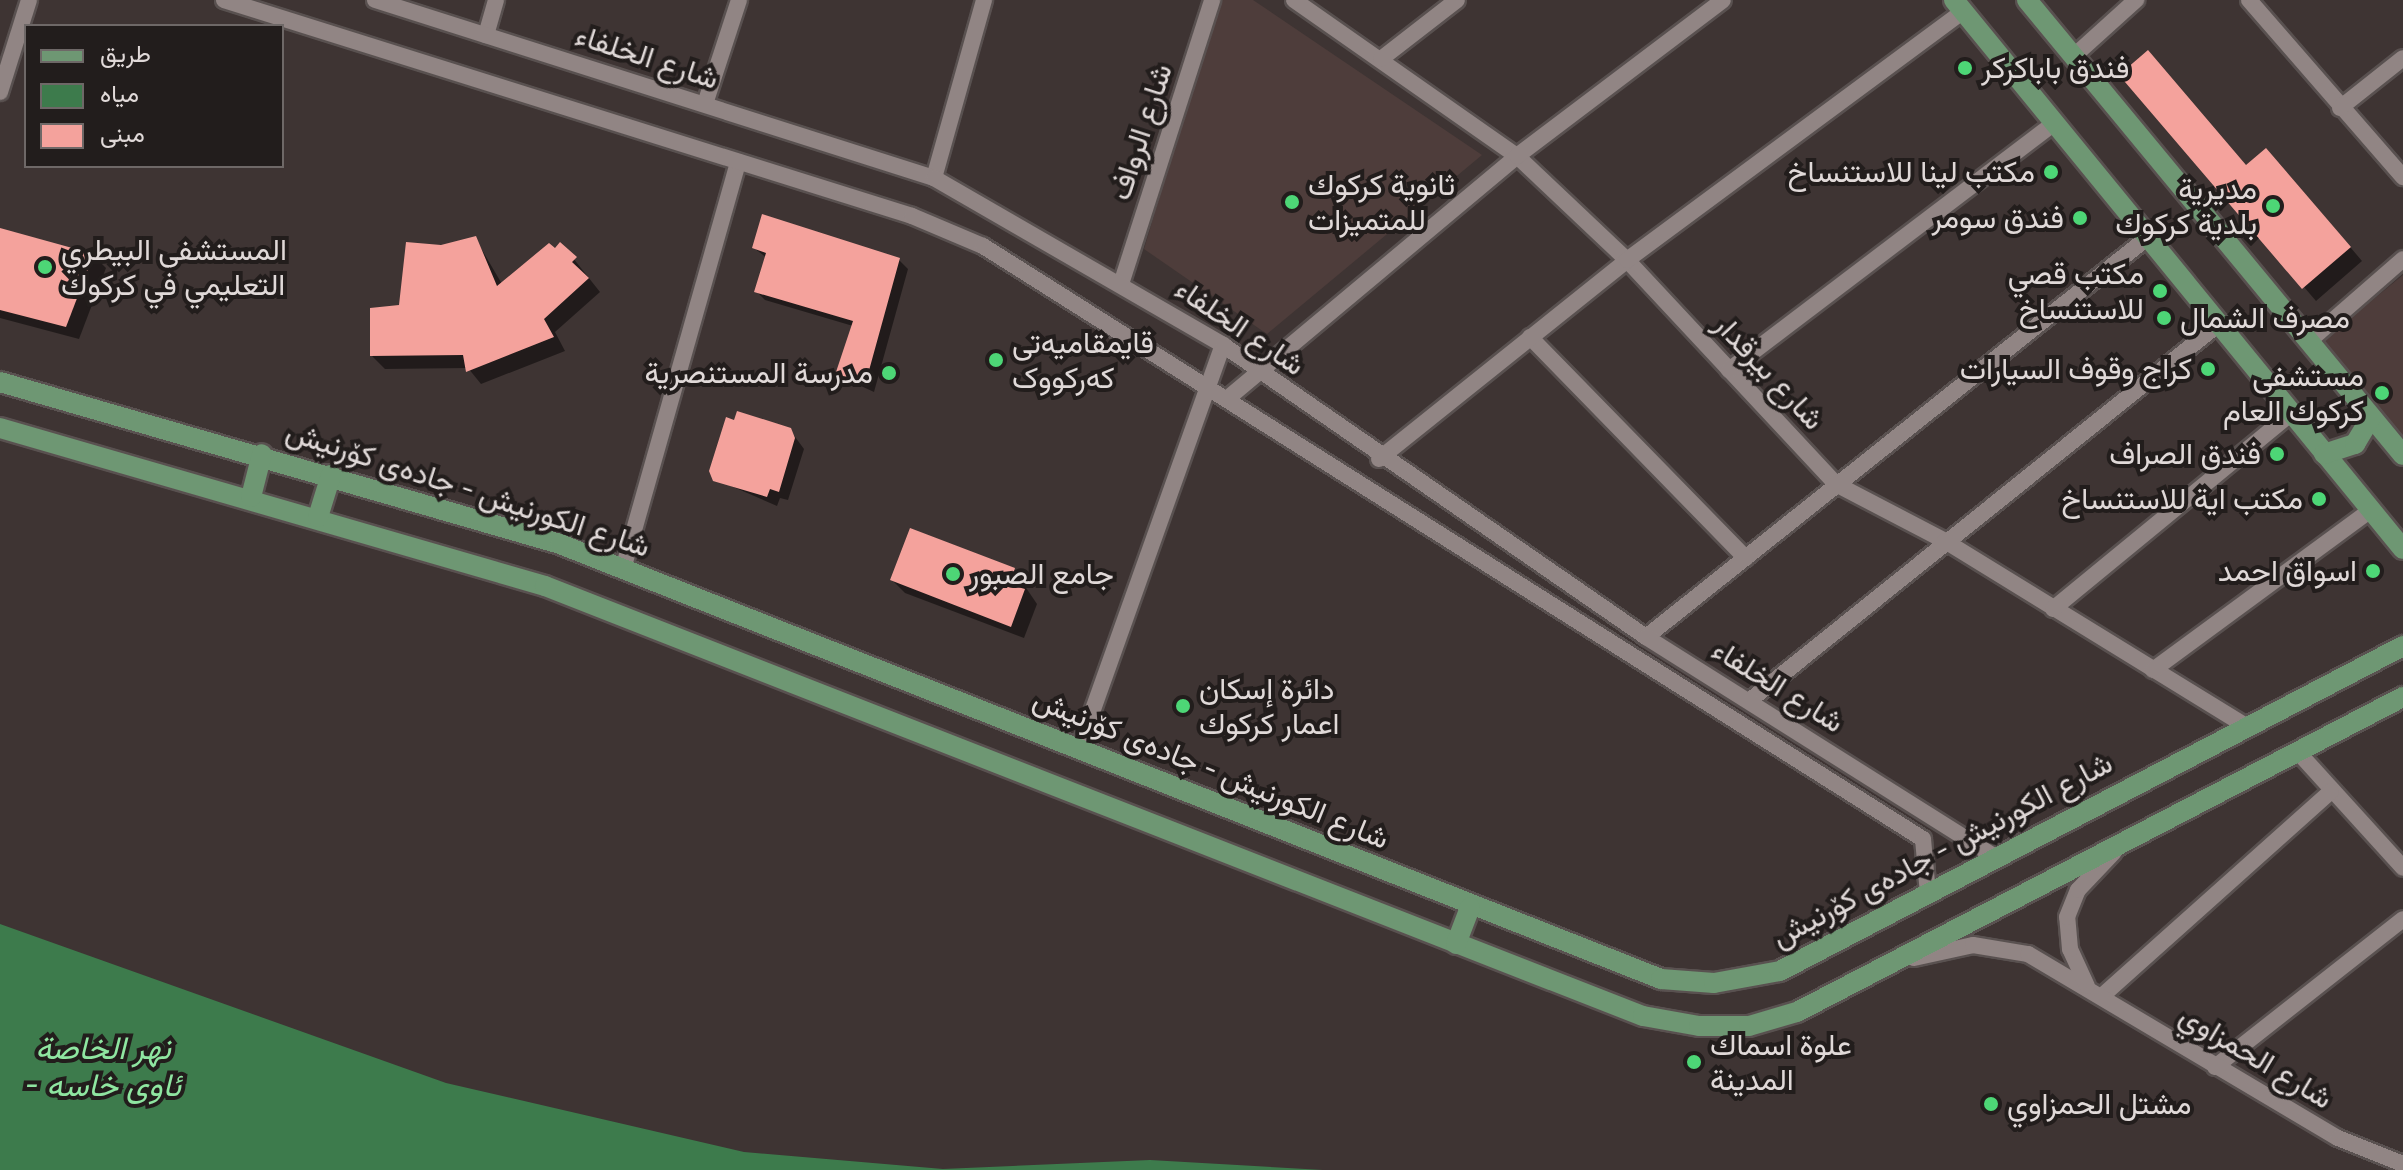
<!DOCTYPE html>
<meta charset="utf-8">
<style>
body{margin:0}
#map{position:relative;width:2403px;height:1170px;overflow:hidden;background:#3e3433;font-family:Figtree,Vazirmatn,sans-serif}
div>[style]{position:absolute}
.built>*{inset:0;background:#4e3d3b}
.water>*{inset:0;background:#3d7b4c}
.shadow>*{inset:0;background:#0007}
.building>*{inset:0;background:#f4a29c}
.roads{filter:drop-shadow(2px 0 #595150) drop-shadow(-2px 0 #595150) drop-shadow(0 2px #595150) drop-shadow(0 -2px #595150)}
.minor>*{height:16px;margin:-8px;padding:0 8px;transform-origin:8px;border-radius:8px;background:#918584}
.tertiary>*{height:16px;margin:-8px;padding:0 8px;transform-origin:8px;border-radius:8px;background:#918584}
.primary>*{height:20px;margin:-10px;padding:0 10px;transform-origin:10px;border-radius:10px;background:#6e9773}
.dots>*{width:22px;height:22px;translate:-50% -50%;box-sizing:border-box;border:4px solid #221d1c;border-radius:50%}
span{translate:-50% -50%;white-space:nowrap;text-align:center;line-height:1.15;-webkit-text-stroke:8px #221d1c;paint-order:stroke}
.street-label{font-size:30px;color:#e0d9d8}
.poi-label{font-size:30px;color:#e0d9d8}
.left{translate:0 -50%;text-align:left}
.right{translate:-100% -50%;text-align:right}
.water-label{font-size:32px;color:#8fe6a1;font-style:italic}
.legend{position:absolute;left:24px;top:24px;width:260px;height:144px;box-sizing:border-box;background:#221d1c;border:2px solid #6e6867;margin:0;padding:10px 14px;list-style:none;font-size:24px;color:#e0d9d8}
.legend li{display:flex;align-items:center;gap:16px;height:40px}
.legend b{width:40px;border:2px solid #6e6867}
</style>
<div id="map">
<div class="built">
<div style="clip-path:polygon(1218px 0,1253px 0,1482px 155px,1267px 334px,1144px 249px)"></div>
<div style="clip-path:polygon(2403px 275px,2403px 443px,2319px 344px)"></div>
</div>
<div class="water">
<div style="clip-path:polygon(0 924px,446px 1083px,744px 1152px,943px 1169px,1150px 1160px,1323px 1170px,0 1170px)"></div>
</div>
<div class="shadow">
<div style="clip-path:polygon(2122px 75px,2247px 167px,2279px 163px,2362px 261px,2316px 301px)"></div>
<div style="clip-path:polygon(0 231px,93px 255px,106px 268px,79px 339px,0 318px)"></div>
<div style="clip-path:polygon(475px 238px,502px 284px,573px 258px,600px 292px,555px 332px,565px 351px,481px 384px,468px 368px,385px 369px,372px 356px,372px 310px,400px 307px,441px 247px)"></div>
<div style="clip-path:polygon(754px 248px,899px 260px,908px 269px,874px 392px,837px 375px,853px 326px,765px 300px,756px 291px,767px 258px)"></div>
<div style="clip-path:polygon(790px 430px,804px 449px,788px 500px,780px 498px,777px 506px,715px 479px)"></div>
<div style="clip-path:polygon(1014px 570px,1037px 604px,1024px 638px,905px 593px,892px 580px)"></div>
</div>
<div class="building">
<div style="clip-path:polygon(2148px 50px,2246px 165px,2266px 148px,2351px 247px,2302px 289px,2119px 75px)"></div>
<div style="clip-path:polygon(762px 214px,900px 258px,865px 385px,835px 375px,853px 321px,754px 292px,766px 253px,752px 248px)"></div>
<div style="clip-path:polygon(0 228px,94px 254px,66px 327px,0 310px)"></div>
<div style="clip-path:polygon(476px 236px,497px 286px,549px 243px,555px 248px,560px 242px,577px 257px,572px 262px,589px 278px,544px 319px,554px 337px,466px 372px,463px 355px,370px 356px,370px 308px,399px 305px,406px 242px,441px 245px)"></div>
<div style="clip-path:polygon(737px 411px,791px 428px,795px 438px,779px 492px,770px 489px,767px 497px,713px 481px,709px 471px,726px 417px,734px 420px)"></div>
<div style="clip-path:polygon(910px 528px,1015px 568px,1010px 585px,1025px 589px,1011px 627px,890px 580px)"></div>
</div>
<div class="roads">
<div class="minor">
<div style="left:1294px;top:0;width:272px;rotate:35deg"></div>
<div style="left:1517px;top:156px;width:151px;rotate:43.4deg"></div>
<div style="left:1627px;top:260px;width:306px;rotate:47deg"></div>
<div style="left:1836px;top:484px;width:123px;rotate:27.6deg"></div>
<div style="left:1945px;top:541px;width:351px;rotate:31.6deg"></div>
<div style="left:2249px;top:0;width:235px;rotate:49deg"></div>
<div style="left:486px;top:35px;width:36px;rotate:-74deg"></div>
<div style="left:2074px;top:56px;width:84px;rotate:-42.1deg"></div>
<div style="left:1381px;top:59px;width:96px;rotate:-37.8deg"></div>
<div style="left:0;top:92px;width:96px;rotate:-72.5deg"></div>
<div style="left:705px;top:104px;width:109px;rotate:-71.9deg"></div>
<div style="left:2340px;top:108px;width:80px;rotate:-38.4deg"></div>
<div style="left:934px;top:178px;width:185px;rotate:-74.3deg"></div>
<div style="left:1122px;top:281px;width:295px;rotate:-72.2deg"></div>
<div style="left:1530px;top:337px;width:309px;rotate:45.7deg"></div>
<div style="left:2308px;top:342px;width:126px;rotate:-41.1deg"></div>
<div style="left:1729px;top:370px;width:409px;rotate:-37.2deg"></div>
<div style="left:1228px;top:398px;width:377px;rotate:-39.9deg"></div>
<div style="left:1517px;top:156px;width:258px;rotate:-37.1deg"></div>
<div style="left:1379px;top:459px;width:318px;rotate:-38.7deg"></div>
<div style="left:1627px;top:260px;width:418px;rotate:-36.5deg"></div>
<div style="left:623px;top:569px;width:423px;rotate:-74.2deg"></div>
<div style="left:2053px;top:609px;width:309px;rotate:-39.4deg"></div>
<div style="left:1646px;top:637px;width:640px;rotate:-38.53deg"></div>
<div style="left:2153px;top:670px;width:270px;rotate:-36.3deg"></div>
<div style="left:1749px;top:701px;width:604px;rotate:-38.75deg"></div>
<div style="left:1080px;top:746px;width:426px;rotate:-70.4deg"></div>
<div style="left:2298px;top:752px;width:156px;rotate:47.8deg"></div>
<div style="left:2102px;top:996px;width:307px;rotate:-41.8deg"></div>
<div style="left:2215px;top:1067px;width:239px;rotate:-38.2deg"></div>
</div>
<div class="tertiary">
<div style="left:224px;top:0;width:721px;rotate:17.43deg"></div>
<div style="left:912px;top:216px;width:77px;rotate:22.9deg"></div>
<div style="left:983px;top:246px;width:1111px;rotate:32.25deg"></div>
<div style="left:1923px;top:839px;width:55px;rotate:84.8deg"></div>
<div style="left:375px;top:0;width:587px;rotate:17.66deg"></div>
<div style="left:934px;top:178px;width:334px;rotate:30deg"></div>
<div style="left:1223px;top:345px;width:514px;rotate:34.62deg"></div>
<div style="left:1646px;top:637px;width:415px;rotate:32.2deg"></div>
<div style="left:1914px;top:958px;width:60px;rotate:-12.4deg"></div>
<div style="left:1973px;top:945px;width:56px;rotate:9.3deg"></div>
<div style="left:2028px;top:954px;width:360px;rotate:30.7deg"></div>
<div style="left:2338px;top:1138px;width:70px;rotate:21.8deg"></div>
<div style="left:2087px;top:986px;width:41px;rotate:-114.7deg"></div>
<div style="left:2070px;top:949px;width:32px;rotate:-95deg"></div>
<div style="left:2067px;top:917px;width:29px;rotate:-68deg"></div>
<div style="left:2078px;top:890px;width:52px;rotate:-46.5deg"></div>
</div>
<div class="primary">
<div style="left:1954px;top:0;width:709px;rotate:50.72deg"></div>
<div style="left:2027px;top:0;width:590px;rotate:50.43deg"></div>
<div style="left:0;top:382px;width:583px;rotate:16.13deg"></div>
<div style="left:560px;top:544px;width:1184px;rotate:21.56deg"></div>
<div style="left:1661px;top:979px;width:53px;rotate:4.3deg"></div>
<div style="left:1714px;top:983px;width:67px;rotate:-10.3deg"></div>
<div style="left:1780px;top:971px;width:703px;rotate:-27.55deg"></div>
<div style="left:0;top:428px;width:567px;rotate:16.17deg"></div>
<div style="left:545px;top:586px;width:1179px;rotate:21.39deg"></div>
<div style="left:1643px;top:1016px;width:57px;rotate:10.1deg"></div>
<div style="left:1699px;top:1026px;width:50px"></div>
<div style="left:1749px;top:1026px;width:50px;rotate:-16.3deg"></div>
<div style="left:1797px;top:1012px;width:683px;rotate:-27.47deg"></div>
<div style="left:2324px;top:454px;width:33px;rotate:-18deg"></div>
<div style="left:2355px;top:444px;width:31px;rotate:-59deg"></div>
<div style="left:251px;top:497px;width:44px;rotate:-75.7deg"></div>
<div style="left:318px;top:517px;width:44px;rotate:-72.8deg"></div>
<div style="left:1456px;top:944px;width:39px;rotate:-69deg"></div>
</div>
</div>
<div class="dots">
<div style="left:1965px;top:68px;background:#4dd676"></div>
<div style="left:2051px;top:172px;background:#4dd676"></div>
<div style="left:1292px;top:202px;background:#4dd676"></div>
<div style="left:2273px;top:206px;background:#4dd676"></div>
<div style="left:2080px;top:218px;background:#4dd676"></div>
<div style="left:45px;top:267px;background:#4dd676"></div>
<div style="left:2160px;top:291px;background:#4dd676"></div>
<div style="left:2164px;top:318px;background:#4dd676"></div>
<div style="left:996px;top:360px;background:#4dd676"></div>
<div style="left:2208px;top:369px;background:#4dd676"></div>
<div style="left:889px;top:373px;background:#4dd676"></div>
<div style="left:2382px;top:393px;background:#4dd676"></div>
<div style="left:2277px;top:454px;background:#4dd676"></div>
<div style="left:2319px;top:499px;background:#4dd676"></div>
<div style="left:2373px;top:571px;background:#4dd676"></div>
<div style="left:953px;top:574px;background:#4dd676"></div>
<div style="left:1183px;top:706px;background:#4dd676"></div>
<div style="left:1694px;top:1062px;background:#4dd676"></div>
<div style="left:1991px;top:1104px;background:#4dd676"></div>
</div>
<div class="street-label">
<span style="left:647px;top:57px;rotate:18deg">شارع الخلفاء</span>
<span style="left:1141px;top:132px;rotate:-72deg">شارع الرواف</span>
<span style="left:1240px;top:327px;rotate:34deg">شارع الخلفاء</span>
<span style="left:1769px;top:372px;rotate:47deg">شارع بيرقدار</span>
<span style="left:468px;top:489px;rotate:18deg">شارع الكورنيش - جادەی کۆرنیش</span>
<span style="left:1778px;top:686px;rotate:32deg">شارع الخلفاء</span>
<span style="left:1211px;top:769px;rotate:22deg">شارع الكورنيش - جادەی کۆرنیش</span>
<span style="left:1942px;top:850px;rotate:-28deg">شارع الكورنيش - جادەی کۆرنیش</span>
<span style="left:2256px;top:1057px;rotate:31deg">شارع الحمزاوي</span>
</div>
<div class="poi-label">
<span class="left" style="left:1981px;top:68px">فندق باباكركر</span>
<span class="right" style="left:2035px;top:172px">مكتب لينا للاستنساخ</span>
<span class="left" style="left:1308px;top:202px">ثانوية كركوك<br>للمتميزات</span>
<span class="right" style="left:2257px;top:206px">مديرية<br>بلدية كركوك</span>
<span class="right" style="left:2064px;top:218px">فندق سومر</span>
<span class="left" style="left:61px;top:267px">المستشفى البيطري<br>التعليمي في كركوك</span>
<span class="right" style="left:2144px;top:291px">مكتب قصي<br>للاستنساخ</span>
<span class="left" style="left:2180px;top:318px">مصرف الشمال</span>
<span class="left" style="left:1012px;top:360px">قایمقامیەتی<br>کەرکووک</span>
<span class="right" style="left:2192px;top:369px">كراج وقوف السيارات</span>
<span class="right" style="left:873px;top:373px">مدرسة المستنصرية</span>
<span class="right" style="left:2364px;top:393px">مستشفى<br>كركوك العام</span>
<span class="right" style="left:2261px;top:454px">فندق الصراف</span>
<span class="right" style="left:2303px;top:499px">مكتب اية للاستنساخ</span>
<span class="right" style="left:2357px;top:571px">اسواق احمد</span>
<span class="left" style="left:969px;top:574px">جامع الصبور</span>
<span class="left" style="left:1199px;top:706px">دائرة إسكان<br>اعمار كركوك</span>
<span class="left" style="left:1710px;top:1062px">علوة اسماك<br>المدينة</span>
<span class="left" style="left:2007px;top:1104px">مشتل الحمزاوي</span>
</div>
<div class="water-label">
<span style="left:103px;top:1067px">نهر الخاصة<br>- ئاوی خاسە</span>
</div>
<ul class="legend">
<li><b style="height:10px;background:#6e9773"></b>طريق</li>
<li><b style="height:22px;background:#3d7b4c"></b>مياه</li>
<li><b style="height:22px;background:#f4a29c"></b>مبنى</li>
</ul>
</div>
